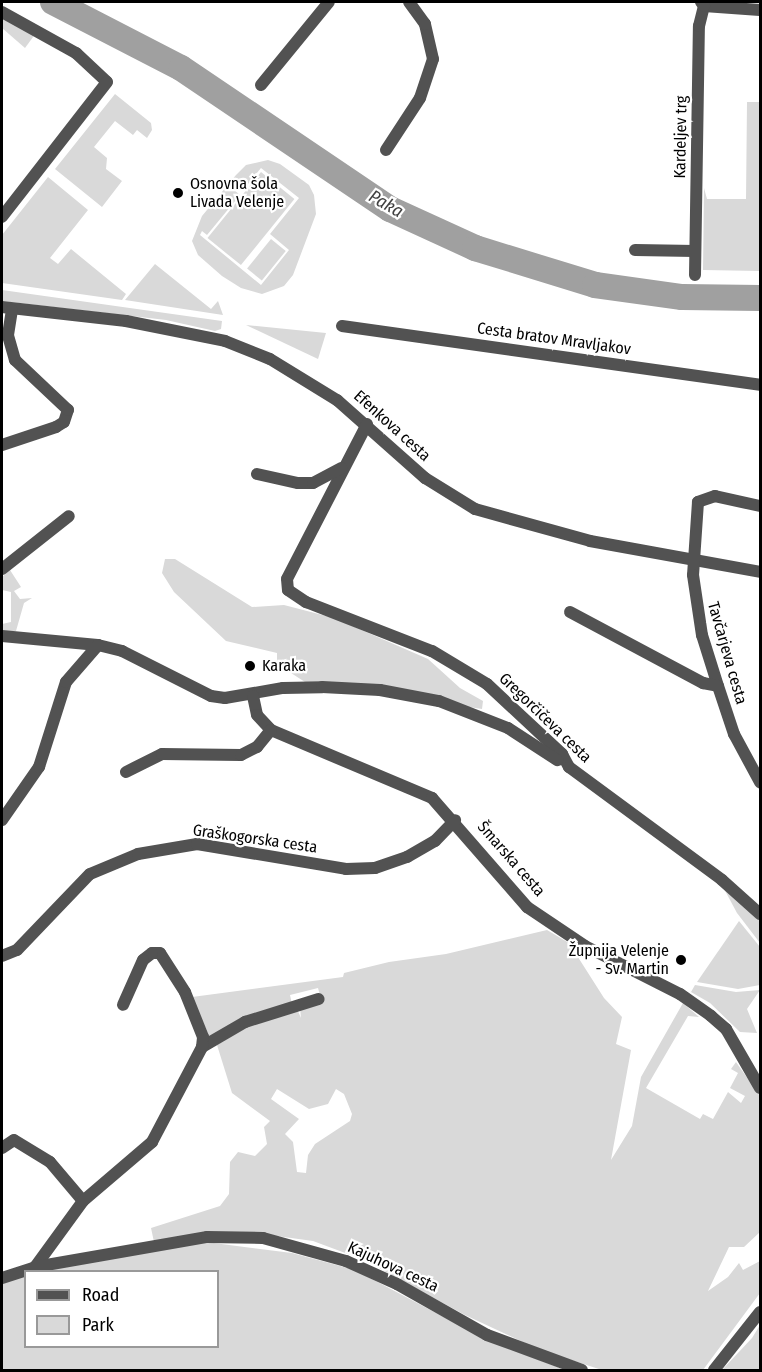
<!DOCTYPE html>
<meta charset="utf-8">
<style>
body{margin:0}
#map{position:relative;width:762px;height:1372px;overflow:hidden;background:#fff;font-family:"Fira Sans Condensed",sans-serif}
div>[style]{position:absolute}
.green>*{inset:0;background:#d9d9d9;transform-origin:0 0}
.river>*{height:26px;margin:-13px;padding:0 13px;transform-origin:13px;border-radius:13px;background:#a0a0a0}
.minor>*{height:12px;margin:-6px;padding:0 6px;transform-origin:6px;border-radius:6px;background:#525252}
.dots>*{width:16px;height:16px;translate:-50% -50%;box-sizing:border-box;border:3px solid #fff;border-radius:50%}
span{translate:-50% -50%;white-space:nowrap;text-align:center;line-height:1.15;-webkit-text-stroke:4.5px #fff;paint-order:stroke}
.street-label{font-size:16px;color:#000}
.poi-label{font-size:16px;color:#000}
.left{translate:0 -50%;text-align:left}
.right{translate:-100% -50%;text-align:right}
.water-label{font-size:18px;color:#414141;font-style:italic}
.frame{position:absolute;inset:0;border:3px solid #000;pointer-events:none}
.legend{position:absolute;left:24px;top:1270px;width:195px;height:78px;box-sizing:border-box;background:#fff;border:2px solid #999;margin:0;padding:8px 10px;list-style:none;font-size:18px;color:#000}
.legend li{display:flex;align-items:center;gap:12px;height:30px}
.legend b{width:30px;border:2px solid #999}
</style>
<div id="map">
<div class="green">
<div style="clip-path:polygon(2px 15px,36px 33px,25px 48px,2px 28px)"></div>
<div style="clip-path:polygon(115px 94px,151px 123px,152px 130px,147px 138px,137px 130px,133px 135px,115px 121px,94px 147px,107px 158px,106px 169px,122px 181px,102px 207px,55px 169px)"></div>
<div style="clip-path:polygon(747px 102px,760px 102px,760px 271px,703px 270px,704px 188px,707px 199px,746px 199px)"></div>
<div style="clip-path:polygon(evenodd,268px 160px,280px 164px,309px 185px,314px 195px,316px 214px,293px 275px,284px 286px,262px 294px,241px 288px,222px 276px,198px 255px,192px 241px,202px 216px,236px 175px,246px 165px,268px 160px,261px 168px,299px 198px,270px 234px,289px 250px,261px 285px,200px 235px,202px 231px,207px 235px,240px 195px,233px 189px,241px 179px,248px 184px,261px 168px)"></div>
<div style="left:261px;top:172px;width:43px;height:85px;rotate:39deg"></div>
<div style="clip-path:polygon(48px 177px,88px 210px,50px 258px,58px 264px,71px 249px,126px 294px,122px 300px,2px 283px,2px 235px)"></div>
<div style="left:271px;top:239px;width:19px;height:38px;rotate:39deg"></div>
<div style="clip-path:polygon(155px 264px,211px 309px,218px 301px,223px 315px,125px 300px)"></div>
<div style="clip-path:polygon(2px 290px,222px 321px,221px 329px,215px 331px,166px 320px,2px 301px)"></div>
<div style="clip-path:polygon(246px 325px,326px 333px,318px 359px)"></div>
<div style="clip-path:polygon(165px 559px,175px 559px,252px 607px,284px 605px,334px 618px,428px 659px,460px 688px,483px 701px,482px 709px,305px 682px,277px 664px,277px 653px,226px 641px,174px 592px,162px 573px)"></div>
<div style="clip-path:polygon(10px 570px,21px 587px,14px 591px,20px 599px,32px 598px,24px 603px,16px 631px,2px 633px,2px 624px,11px 622px,11px 592px,2px 590px,2px 577px)"></div>
<div style="clip-path:polygon(722px 885px,760px 919px,760px 943px,737px 913px)"></div>
<div style="clip-path:polygon(739px 921px,760px 947px,760px 985px,738px 989px,697px 982px)"></div>
<div style="clip-path:polygon(evenodd,547px 930px,569px 943px,604px 998px,622px 1017px,616px 1044px,631px 1050px,611px 1160px,632px 1126px,641px 1077px,683px 1003px,699px 1017px,688px 1016px,646px 1088px,700px 1119px,703px 1114px,713px 1119px,728px 1092px,741px 1103px,745px 1096px,730px 1088px,738px 1073px,731px 1069px,736px 1062px,760px 1096px,760px 1232px,744px 1247px,729px 1247px,708px 1291px,728px 1277px,739px 1263px,743px 1270px,760px 1261px,760px 1293px,703px 1370px,602px 1370px,540px 1350px,465px 1315px,364px 1260px,313px 1241px,262px 1234px,154px 1242px,151px 1228px,220px 1206px,229px 1194px,230px 1162px,238px 1152px,255px 1156px,267px 1144px,264px 1127px,270px 1121px,232px 1093px,217px 1045px,257px 1021px,297px 1009px,301px 1018px,300px 1008px,322px 1003px,318px 988px,290px 995px,292px 1004px,244px 1017px,210px 1038px,192px 997px,343px 977px,344px 973px,389px 962px,446px 954px,547px 930px,277px 1089px,309px 1109px,328px 1104px,336px 1089px,344px 1094px,352px 1114px,350px 1121px,315px 1144px,308px 1155px,306px 1173px,297px 1172px,293px 1142px,285px 1134px,299px 1119px,271px 1099px,277px 1089px)"></div>
<div style="clip-path:polygon(695px 985px,736px 992px,760px 990px,747px 1009px,757px 1033px,740px 1032px,710px 1003px,691px 992px)"></div>
<div style="clip-path:polygon(206px 1242px,292px 1253px,355px 1270px,487px 1340px,565px 1370px,2px 1370px,2px 1283px,25px 1276px,26px 1346px,218px 1346px,218px 1272px,43px 1271px)"></div>
<div style="clip-path:polygon(760px 1325px,760px 1370px,722px 1370px,752px 1338px)"></div>
</div>
<div class="river">
<div style="left:53px;top:2px;width:144px;rotate:27.3deg"></div>
<div style="left:181px;top:68px;width:252px;rotate:34deg"></div>
<div style="left:390px;top:209px;width:94px;rotate:24.6deg"></div>
<div style="left:475px;top:248px;width:126px;rotate:17.1deg"></div>
<div style="left:595px;top:285px;width:88px;rotate:7.9deg"></div>
<div style="left:682px;top:297px;width:78px;rotate:0.7deg"></div>
</div>
<div class="minor">
<div style="left:704px;top:6px;width:56px;rotate:4.1deg"></div>
<div style="left:2px;top:12px;width:85px;rotate:29deg"></div>
<div style="left:76px;top:53px;width:42px;rotate:43.1deg"></div>
<div style="left:107px;top:82px;width:171px;rotate:127.9deg"></div>
<div style="left:261px;top:85px;width:107px;rotate:-50.7deg"></div>
<div style="left:386px;top:150px;width:62px;rotate:-56.8deg"></div>
<div style="left:420px;top:98px;width:41px;rotate:-71.6deg"></div>
<div style="left:433px;top:59px;width:36px;rotate:-103deg"></div>
<div style="left:425px;top:24px;width:27px;rotate:-126deg"></div>
<div style="left:635px;top:250px;width:60px;rotate:1deg"></div>
<div style="left:695px;top:275px;width:249px;rotate:-89.1deg"></div>
<div style="left:699px;top:26px;width:21px;rotate:-76deg"></div>
<div style="left:704px;top:6px;width:5px;rotate:-127deg"></div>
<div style="left:2px;top:307px;width:125px;rotate:6.4deg"></div>
<div style="left:126px;top:321px;width:101px;rotate:11.4deg"></div>
<div style="left:225px;top:341px;width:48px;rotate:21.8deg"></div>
<div style="left:270px;top:359px;width:79px;rotate:31.5deg"></div>
<div style="left:337px;top:400px;width:118px;rotate:41.6deg"></div>
<div style="left:425px;top:478px;width:59px;rotate:31.8deg"></div>
<div style="left:475px;top:509px;width:119px;rotate:15.5deg"></div>
<div style="left:590px;top:541px;width:173px;rotate:10.3deg"></div>
<div style="left:342px;top:326px;width:422px;rotate:8deg"></div>
<div style="left:367px;top:424px;width:174px;rotate:117.3deg"></div>
<div style="left:287px;top:579px;width:11px;rotate:85deg"></div>
<div style="left:288px;top:590px;width:22px;rotate:34deg"></div>
<div style="left:306px;top:602px;width:135px;rotate:21.3deg"></div>
<div style="left:432px;top:651px;width:64px;rotate:31deg"></div>
<div style="left:487px;top:684px;width:103px;rotate:43deg"></div>
<div style="left:562px;top:754px;width:15px;rotate:62deg"></div>
<div style="left:569px;top:767px;width:190px;rotate:36.4deg"></div>
<div style="left:722px;top:880px;width:51px;rotate:41.8deg"></div>
<div style="left:2px;top:445px;width:57px;rotate:-18.4deg"></div>
<div style="left:56px;top:427px;width:9px;rotate:-32deg"></div>
<div style="left:64px;top:422px;width:13px;rotate:-72deg"></div>
<div style="left:68px;top:410px;width:73px;rotate:-136.7deg"></div>
<div style="left:15px;top:360px;width:26px;rotate:-106deg"></div>
<div style="left:8px;top:335px;width:25px;rotate:-81deg"></div>
<div style="left:257px;top:474px;width:42px;rotate:12.4deg"></div>
<div style="left:298px;top:483px;width:15px"></div>
<div style="left:313px;top:483px;width:32px;rotate:-28deg"></div>
<div style="left:760px;top:506px;width:46px;rotate:-167.5deg"></div>
<div style="left:715px;top:496px;width:18px;rotate:161deg"></div>
<div style="left:698px;top:502px;width:73px;rotate:93.9deg"></div>
<div style="left:693px;top:575px;width:61px;rotate:81.5deg"></div>
<div style="left:702px;top:635px;width:53px;rotate:72.6deg"></div>
<div style="left:718px;top:686px;width:51px;rotate:71.6deg"></div>
<div style="left:734px;top:734px;width:55px;rotate:61.6deg"></div>
<div style="left:2px;top:569px;width:85px;rotate:-38.3deg"></div>
<div style="left:570px;top:612px;width:151px;rotate:28.1deg"></div>
<div style="left:703px;top:683px;width:15px;rotate:11deg"></div>
<div style="left:2px;top:636px;width:96px;rotate:5.4deg"></div>
<div style="left:98px;top:645px;width:25px;rotate:14deg"></div>
<div style="left:122px;top:651px;width:100px;rotate:26.8deg"></div>
<div style="left:211px;top:696px;width:14px;rotate:8deg"></div>
<div style="left:225px;top:698px;width:59px;rotate:-9.8deg"></div>
<div style="left:283px;top:688px;width:39px;rotate:-1deg"></div>
<div style="left:322px;top:687px;width:58px;rotate:3deg"></div>
<div style="left:380px;top:690px;width:60px;rotate:10.6deg"></div>
<div style="left:439px;top:701px;width:74px;rotate:21.4deg"></div>
<div style="left:508px;top:728px;width:59px;rotate:33.1deg"></div>
<div style="left:253px;top:696px;width:19px;rotate:78deg"></div>
<div style="left:257px;top:715px;width:21px;rotate:47deg"></div>
<div style="left:271px;top:730px;width:175px;rotate:22.9deg"></div>
<div style="left:432px;top:798px;width:145px;rotate:48.9deg"></div>
<div style="left:527px;top:907px;width:70px;rotate:33.9deg"></div>
<div style="left:585px;top:946px;width:106px;rotate:26.8deg"></div>
<div style="left:680px;top:994px;width:38px;rotate:35deg"></div>
<div style="left:711px;top:1016px;width:20px;rotate:41deg"></div>
<div style="left:726px;top:1029px;width:68px;rotate:60deg"></div>
<div style="left:126px;top:772px;width:40px;rotate:-26.6deg"></div>
<div style="left:162px;top:754px;width:79px;rotate:0.7deg"></div>
<div style="left:241px;top:755px;width:18px;rotate:-27deg"></div>
<div style="left:257px;top:747px;width:22px;rotate:-51deg"></div>
<div style="left:2px;top:820px;width:65px;rotate:-55.1deg"></div>
<div style="left:39px;top:767px;width:89px;rotate:-72.4deg"></div>
<div style="left:66px;top:682px;width:49px;rotate:-49.1deg"></div>
<div style="left:2px;top:956px;width:16px;rotate:-22deg"></div>
<div style="left:17px;top:950px;width:105px;rotate:-46.2deg"></div>
<div style="left:90px;top:874px;width:52px;rotate:-22.6deg"></div>
<div style="left:138px;top:854px;width:60px;rotate:-9.6deg"></div>
<div style="left:197px;top:844px;width:151px;rotate:9.5deg"></div>
<div style="left:346px;top:869px;width:29px;rotate:-2deg"></div>
<div style="left:375px;top:868px;width:34px;rotate:-19deg"></div>
<div style="left:407px;top:857px;width:32px;rotate:-30deg"></div>
<div style="left:435px;top:841px;width:29px;rotate:-46deg"></div>
<div style="left:202px;top:1047px;width:50px;rotate:-30.2deg"></div>
<div style="left:245px;top:1022px;width:77px;rotate:-17.3deg"></div>
<div style="left:2px;top:1148px;width:14px;rotate:-34deg"></div>
<div style="left:14px;top:1140px;width:42px;rotate:31.4deg"></div>
<div style="left:50px;top:1162px;width:51px;rotate:49.8deg"></div>
<div style="left:35px;top:1267px;width:82px;rotate:-54deg"></div>
<div style="left:83px;top:1201px;width:91px;rotate:-40.5deg"></div>
<div style="left:152px;top:1142px;width:107px;rotate:-62.2deg"></div>
<div style="left:202px;top:1047px;width:10px;rotate:-84deg"></div>
<div style="left:203px;top:1037px;width:48px;rotate:-111.8deg"></div>
<div style="left:185px;top:992px;width:46px;rotate:-122.7deg"></div>
<div style="left:160px;top:953px;width:8px;rotate:180deg"></div>
<div style="left:152px;top:953px;width:11px;rotate:142deg"></div>
<div style="left:143px;top:960px;width:49px;rotate:114deg"></div>
<div style="left:2px;top:1278px;width:35px;rotate:-18deg"></div>
<div style="left:35px;top:1267px;width:175px;rotate:-9.9deg"></div>
<div style="left:207px;top:1237px;width:56px;rotate:1deg"></div>
<div style="left:263px;top:1238px;width:86px;rotate:15.5deg"></div>
<div style="left:346px;top:1261px;width:56px;rotate:24.3deg"></div>
<div style="left:397px;top:1284px;width:103px;rotate:29.5deg"></div>
<div style="left:487px;top:1335px;width:101px;rotate:20.2deg"></div>
<div style="left:714px;top:1370px;width:74px;rotate:-51.6deg"></div>
</div>
<div class="dots">
<div style="left:178px;top:193px;background:#000"></div>
<div style="left:250px;top:666px;background:#000"></div>
<div style="left:681px;top:960px;background:#000"></div>
</div>
<div class="street-label">
<span style="left:681px;top:137px;rotate:-89deg">Kardeljev trg</span>
<span style="left:554px;top:339px;rotate:8deg">Cesta bratov Mravljakov</span>
<span style="left:392px;top:426px;rotate:42deg">Efenkova cesta</span>
<span style="left:727px;top:653px;rotate:74deg">Tavčarjeva cesta</span>
<span style="left:545px;top:718px;rotate:44deg">Gregorčičeva cesta</span>
<span style="left:255px;top:839px;rotate:8deg">Graškogorska cesta</span>
<span style="left:511px;top:859px;rotate:49deg">Šmarska cesta</span>
<span style="left:393px;top:1267px;rotate:25deg">Kajuhova cesta</span>
</div>
<div class="poi-label">
<span class="left" style="left:190px;top:193px">Osnovna šola<br>Livada Velenje</span>
<span class="left" style="left:262px;top:666px">Karaka</span>
<span class="right" style="left:669px;top:960px">Župnija Velenje<br>- Sv. Martin</span>
</div>
<div class="water-label">
<span style="left:386px;top:204px;rotate:30deg">Paka</span>
</div>
<div class="frame"></div>
<ul class="legend">
<li><b style="height:8px;background:#525252"></b>Road</li>
<li><b style="height:16px;background:#d9d9d9"></b>Park</li>
</ul>
</div>
